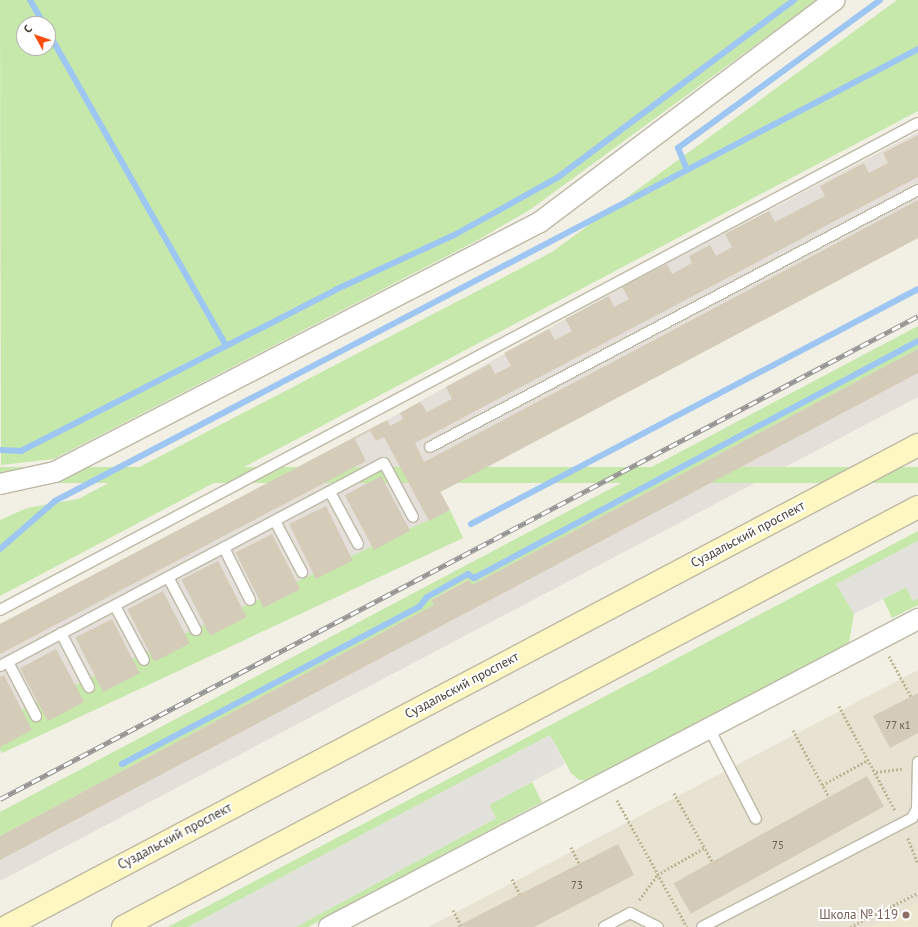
<!DOCTYPE html>
<meta charset="utf-8">
<style>
body{margin:0}
#map{position:relative;width:918px;height:927px;overflow:hidden;background:#f2f0e4;font-family:"PT Sans",sans-serif}
div>[style]{position:absolute}
.residential>*{inset:0;background:#e7e2d1}
.industrial>*{inset:0;background:#e4e0d9}
.education>*{inset:0;background:#ece7cd}
.green>*{inset:0;background:#c6e8ab;transform-origin:0 0}
.parking>*{inset:0;background:#e3e1dc}
.stream>*{height:6px;margin:-3px;padding:0 3px;transform-origin:3px;border-radius:3px;background:#9dc6f2}
.building>*{inset:0;background:#d4ccb9;transform-origin:0 0}
.path>*{height:2.5px;margin-top:-1.25px;transform-origin:0;background:repeating-linear-gradient(90deg,#c0b697 0 2px,transparent 0 4px)}
.roads{filter:drop-shadow(1px 0 #beb8a6) drop-shadow(-1px 0 #beb8a6) drop-shadow(0 1px #beb8a6) drop-shadow(0 -1px #beb8a6)}
.lane>*{height:10px;margin:-5px;padding:0 5px;transform-origin:5px;border-radius:5px;background:#fff}
.street>*{height:20px;margin:-10px;padding:0 10px;transform-origin:10px;border-radius:10px;background:#fff}
.secondary>*{height:22px;margin:-11px;padding:0 11px;transform-origin:11px;border-radius:11px;background:#fff7c1}
.rail>*{height:4.5px;margin-top:-2.25px;transform-origin:0;background:repeating-linear-gradient(90deg,#fff 0 9px,#949494 0 18px);box-sizing:border-box;border-block:1px solid #949494}
.dots>*{width:11px;height:11px;translate:-50% -50%;box-sizing:border-box;border:2px solid #fff;border-radius:50%}
span{translate:-50% -50%;white-space:nowrap;text-align:center;line-height:1.15;-webkit-text-stroke:4px #fff;paint-order:stroke}
.number-label{font-size:11px;color:#686355}
.number-label span{-webkit-text-stroke-width:0}
.street-label{font-size:13px;color:#444034}
.education-label{font-size:13px;color:#785e54}
.right{translate:-100% -50%;text-align:right}
.north{position:absolute;left:16px;top:16px;width:40px;height:40px;box-sizing:border-box;background:#fff;border:1px solid #b4b3ae;border-radius:50%;rotate:310deg;font-size:11px;font-weight:700;line-height:16px;text-align:center;color:#444034}
.north::after{content:'';display:block;margin:auto;width:14px;height:18px;background:#ff4d0e;clip-path:polygon(50% 0,100% 100%,50% 72%,0 100%)}
</style>
<div id="map">
<div class="residential">
<div style="clip-path:polygon(918px 670px,918px 927px,428px 927px)"></div>
</div>
<div class="industrial">
<div style="clip-path:polygon(918px 132px,918px 238px,441px 492px,450px 510px,0 747px,0 624px,387px 420px,622px 287px)"></div>
<div style="clip-path:polygon(918px 349px,918px 397px,0 881px,0 836px,434px 605px,431px 600px,469px 580px,472px 585px)"></div>
</div>
<div class="education">
<div style="clip-path:polygon(918px 903px,918px 927px,870px 927px)"></div>
</div>
<div class="green">
<div style="clip-path:polygon(evenodd,0 0,817px 0,531px 209px,480px 239px,54px 459px,1px 465px,0 0,24px 24px,48px 24px,48px 48px,24px 48px,24px 24px)"></div>
<div style="clip-path:polygon(897px 0,918px 0,918px 111px,0 596px,0 520px,27px 508px,78px 499px,552px 252px)"></div>
<div style="clip-path:polygon(918px 326px,918px 349px,472px 585px,468px 580px,431px 600px,434px 605px,0 836px,0 812px)"></div>
<div style="left:918px;top:467px;width:16px;height:985px;rotate:90deg"></div>
<div style="left:450px;top:510px;width:31px;height:509px;rotate:65deg"></div>
<div style="clip-path:polygon(918px 531px,918px 541px,837px 584px,854px 614px,849px 643px,590px 780px,579px 780px,571px 773px,550px 735px,188px 927px,168px 927px)"></div>
<div style="clip-path:polygon(906px 587px,913px 601px,918px 598px,918px 605px,892px 618px,883px 599px)"></div>
<div style="clip-path:polygon(532px 782px,542px 802px,308px 927px,296px 927px,496px 818px,489px 805px)"></div>
</div>
<div class="parking">
<div style="clip-path:polygon(918px 541px,918px 598px,913px 601px,906px 587px,854px 614px,836px 584px)"></div>
<div style="clip-path:polygon(550px 735px,565px 764px,489px 805px,496px 818px,296px 927px,188px 927px)"></div>
</div>
<div class="stream">
<div style="left:30px;top:0;width:28px;rotate:60deg"></div>
<div style="left:48px;top:32px;width:360px;rotate:60.4deg"></div>
<div style="left:687px;top:170px;width:24px;rotate:-112deg"></div>
<div style="left:678px;top:148px;width:250px;rotate:-36.2deg"></div>
<div style="left:0;top:450px;width:21px;rotate:3deg"></div>
<div style="left:21px;top:451px;width:353px;rotate:-27.1deg"></div>
<div style="left:335px;top:290px;width:133px;rotate:-24.8deg"></div>
<div style="left:456px;top:234px;width:115px;rotate:-29deg"></div>
<div style="left:557px;top:178px;width:296px;rotate:-36.9deg"></div>
<div style="left:471px;top:524px;width:505px;rotate:-27.73deg"></div>
<div style="left:0;top:549px;width:73px;rotate:-41.1deg"></div>
<div style="left:55px;top:501px;width:974px;rotate:-27.64deg"></div>
<div style="left:122px;top:764px;width:337px;rotate:-27.9deg"></div>
<div style="left:420px;top:606px;width:11px;rotate:-52deg"></div>
<div style="left:427px;top:597px;width:47px;rotate:-29.3deg"></div>
<div style="left:468px;top:574px;width:7px;rotate:34deg"></div>
<div style="left:474px;top:578px;width:503px;rotate:-28.09deg"></div>
</div>
<div class="building">
<div style="clip-path:polygon(918px 135px,918px 177px,415px 443px,424px 462px,918px 200px,918px 238px,440px 492px,450px 510px,429px 521px,384px 437px,376px 441px,370px 431px,355px 439px,366px 461px,0 654px,0 624px,387px 420px,390px 426px,403px 419px,400px 413px,420px 402px,427px 412px,452px 399px,446px 387px,490px 364px,495px 374px,511px 366px,504px 353px,549px 329px,555px 340px,572px 331px,565px 319px,609px 296px,614px 307px,629px 299px,622px 287px,667px 264px,672px 274px,692px 263px,689px 256px,710px 245px,716px 256px,732px 247px,725px 234px,769px 211px,775px 222px,825px 196px,820px 186px,864px 163px,869px 173px,888px 163px,883px 153px)"></div>
<div style="clip-path:polygon(918px 349px,918px 373px,0 860px,0 836px,434px 605px,431px 600px,469px 580px,472px 585px)"></div>
<div style="left:381px;top:476px;width:62px;height:41px;rotate:62deg"></div>
<div style="left:326px;top:506px;width:61px;height:41px;rotate:64deg"></div>
<div style="left:272px;top:534px;width:62px;height:41px;rotate:63deg"></div>
<div style="left:218px;top:561px;width:63px;height:41px;rotate:63deg"></div>
<div style="left:163px;top:591px;width:59px;height:40px;rotate:63deg"></div>
<div style="left:112px;top:619px;width:61px;height:41px;rotate:63deg"></div>
<div style="left:56px;top:649px;width:60px;height:41px;rotate:62deg"></div>
<div style="clip-path:polygon(4px 675px,32px 730px,0 747px,0 677px)"></div>
<div style="clip-path:polygon(918px 693px,918px 733px,890px 748px,873px 716px)"></div>
<div style="left:867px;top:776px;width:35px;height:221px;rotate:61deg"></div>
<div style="clip-path:polygon(618px 844px,634px 875px,534px 927px,456px 927px)"></div>
</div>
<div class="path">
<div style="left:889px;top:656px;width:46px;rotate:61.2deg"></div>
<div style="left:839px;top:706px;width:118px;rotate:61.7deg"></div>
<div style="left:793px;top:730px;width:76px;rotate:61.8deg"></div>
<div style="left:876px;top:772px;width:26px;rotate:-7deg"></div>
<div style="left:822px;top:785px;width:52px;rotate:-28.5deg"></div>
<div style="left:674px;top:793px;width:78px;rotate:60.8deg"></div>
<div style="left:617px;top:800px;width:145px;rotate:61.1deg"></div>
<div style="left:908px;top:838px;width:28px;rotate:69deg"></div>
<div style="left:571px;top:847px;width:18px;rotate:63deg"></div>
<div style="left:512px;top:879px;width:17px;rotate:62deg"></div>
<div style="left:639px;top:900px;width:31px;rotate:-54deg"></div>
<div style="left:657px;top:875px;width:54px;rotate:-29.9deg"></div>
<div style="left:453px;top:910px;width:17px;rotate:62deg"></div>
<div style="left:850px;top:927px;width:76px;rotate:-26.6deg"></div>
</div>
<div class="roads">
<div class="lane">
<div style="left:430px;top:447px;width:552px;rotate:-27.77deg"></div>
<div style="left:330px;top:492px;width:59px;rotate:61.7deg"></div>
<div style="left:275px;top:521px;width:58px;rotate:62.1deg"></div>
<div style="left:224px;top:548px;width:58px;rotate:63.4deg"></div>
<div style="left:168px;top:577px;width:60px;rotate:62.2deg"></div>
<div style="left:115px;top:606px;width:61px;rotate:61.8deg"></div>
<div style="left:0;top:610px;width:1039px;rotate:-27.95deg"></div>
<div style="left:61px;top:633px;width:61px;rotate:62.6deg"></div>
<div style="left:8px;top:662px;width:61px;rotate:62.6deg"></div>
<div style="left:0;top:666px;width:434px;rotate:-27.9deg"></div>
<div style="left:384px;top:463px;width:61px;rotate:61.8deg"></div>
<div style="left:709px;top:728px;width:102px;rotate:62.7deg"></div>
<div style="left:604px;top:927px;width:30px;rotate:-28deg"></div>
<div style="left:630px;top:913px;width:31px;rotate:27deg"></div>
<div style="left:702px;top:927px;width:237px;rotate:-27.4deg"></div>
<div style="left:912px;top:818px;width:10px;rotate:-61deg"></div>
<div style="left:917px;top:809px;width:47px;rotate:-88.8deg"></div>
</div>
<div class="street">
<div style="left:0;top:484px;width:56px;rotate:-12.3deg"></div>
<div style="left:55px;top:472px;width:546px;rotate:-27.27deg"></div>
<div style="left:540px;top:222px;width:369px;rotate:-37deg"></div>
<div style="left:329px;top:927px;width:665px;rotate:-27.61deg"></div>
</div>
<div class="secondary">
<div style="left:6px;top:927px;width:1032px;rotate:-27.86deg"></div>
<div style="left:123px;top:927px;width:899px;rotate:-27.85deg"></div>
</div>
</div>
<div class="rail">
<div style="left:0;top:799px;width:1037px;rotate:-27.75deg"></div>
</div>
<div class="dots">
<div style="left:906px;top:915px;background:#8d6e63"></div>
</div>
<div class="number-label">
<span style="left:898px;top:725px">77 к1</span>
<span style="left:778px;top:845px">75</span>
<span style="left:577px;top:885px">73</span>
</div>
<div class="street-label">
<span style="left:748px;top:535px;rotate:-28deg">Суздальский проспект</span>
<span style="left:462px;top:686px;rotate:-28deg">Суздальский проспект</span>
<span style="left:175px;top:837px;rotate:-28deg">Суздальский проспект</span>
</div>
<div class="education-label">
<span class="right" style="left:898px;top:915px">Школа № 119</span>
</div>
<div class="north">С</div>
</div>
